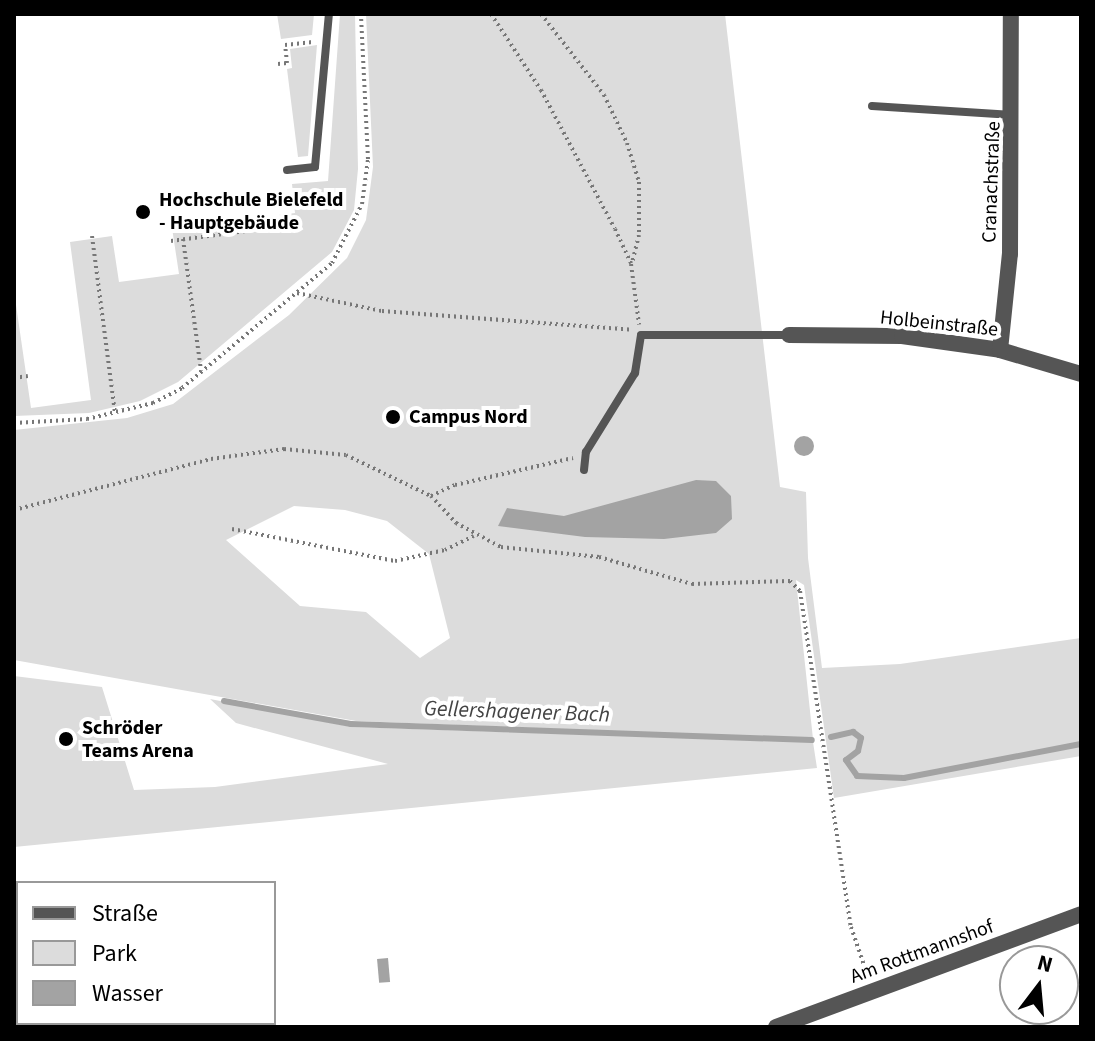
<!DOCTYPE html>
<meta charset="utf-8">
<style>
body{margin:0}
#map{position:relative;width:1095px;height:1041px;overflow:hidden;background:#fff;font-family:"Source Sans 3",sans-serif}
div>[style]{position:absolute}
.green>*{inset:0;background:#dcdcdc}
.water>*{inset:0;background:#a3a3a3;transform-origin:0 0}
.round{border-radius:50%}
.stream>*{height:6px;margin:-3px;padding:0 3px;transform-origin:3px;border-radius:3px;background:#a3a3a3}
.path>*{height:4px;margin-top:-2px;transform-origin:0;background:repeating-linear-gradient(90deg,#777 0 2px,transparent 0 6px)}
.lane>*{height:8px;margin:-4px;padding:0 4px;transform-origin:4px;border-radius:4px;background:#555}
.street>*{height:16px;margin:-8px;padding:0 8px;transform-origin:8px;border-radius:8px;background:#555}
.dots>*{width:22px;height:22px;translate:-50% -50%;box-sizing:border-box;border:4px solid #fff;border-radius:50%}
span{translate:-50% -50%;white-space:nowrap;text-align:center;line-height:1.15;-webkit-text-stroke:8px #fff;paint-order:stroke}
.street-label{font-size:20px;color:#000}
.poi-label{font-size:20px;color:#000;font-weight:700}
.left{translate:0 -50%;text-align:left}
.water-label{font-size:22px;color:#444;font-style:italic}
.frame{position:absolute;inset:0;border:16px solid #000;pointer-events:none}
.legend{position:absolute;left:16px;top:881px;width:260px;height:144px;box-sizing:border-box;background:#fff;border:2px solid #999;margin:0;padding:10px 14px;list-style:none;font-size:24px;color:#000}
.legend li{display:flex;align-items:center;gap:16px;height:40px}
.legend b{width:40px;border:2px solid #999}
.north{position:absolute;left:999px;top:945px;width:80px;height:80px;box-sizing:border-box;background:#fff;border:2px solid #999;border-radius:50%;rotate:16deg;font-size:22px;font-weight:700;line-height:32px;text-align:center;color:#000}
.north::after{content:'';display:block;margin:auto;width:28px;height:36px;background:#000;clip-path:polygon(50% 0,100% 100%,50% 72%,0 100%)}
</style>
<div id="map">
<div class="green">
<div style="clip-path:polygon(277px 14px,314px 14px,312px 35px,281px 39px)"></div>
<div style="clip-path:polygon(340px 14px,355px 14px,358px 169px,354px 210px,332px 252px,178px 382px,140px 401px,89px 413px,14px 416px,14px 291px,31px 408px,91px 400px,70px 242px,112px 236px,119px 282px,179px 274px,172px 228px,295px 213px,292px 184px,328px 181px)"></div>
<div style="clip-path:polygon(evenodd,366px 14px,725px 14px,780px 487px,806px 492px,808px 558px,822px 668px,900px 664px,1081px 638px,1081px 756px,834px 798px,804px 585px,796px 580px,813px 739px,356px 721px,14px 660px,14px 430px,127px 418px,173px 404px,289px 315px,347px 258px,366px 220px,373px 167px,366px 14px,294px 506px,345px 510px,387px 521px,429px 554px,450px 638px,420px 658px,366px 612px,300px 606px,226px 540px,294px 506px)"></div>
<div style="clip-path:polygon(317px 45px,308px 156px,298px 157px,287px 69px,292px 68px,290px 49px)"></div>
<div style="clip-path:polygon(14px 676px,102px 687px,134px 790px,215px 787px,388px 764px,236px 723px,210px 699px,352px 727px,813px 742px,817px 768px,14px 847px)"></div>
</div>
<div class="water">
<div class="round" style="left:794px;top:436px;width:20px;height:20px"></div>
<div style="clip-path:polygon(696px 480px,716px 481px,731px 496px,732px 519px,716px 533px,664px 539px,585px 537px,498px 526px,507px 508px,564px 516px)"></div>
<div style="left:388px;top:958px;width:24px;height:11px;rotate:85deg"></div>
</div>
<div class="stream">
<div style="left:224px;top:701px;width:129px;rotate:10.3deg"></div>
<div style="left:351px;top:724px;width:461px;rotate:2deg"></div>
<div style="left:831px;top:737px;width:23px;rotate:-13deg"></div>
<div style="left:853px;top:732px;width:10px;rotate:37deg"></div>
<div style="left:861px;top:738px;width:13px;rotate:103deg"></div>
<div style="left:858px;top:751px;width:15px;rotate:143deg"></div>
<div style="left:846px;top:760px;width:19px;rotate:55deg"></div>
<div style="left:857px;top:776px;width:47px;rotate:2.4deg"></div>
<div style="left:904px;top:778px;width:180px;rotate:-10.9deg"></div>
</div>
<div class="path">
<div style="left:491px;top:14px;width:91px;rotate:56.7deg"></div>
<div style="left:541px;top:90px;width:157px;rotate:62deg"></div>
<div style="left:615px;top:229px;width:38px;rotate:65deg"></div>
<div style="left:631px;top:264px;width:61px;rotate:82.4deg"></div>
<div style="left:541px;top:14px;width:103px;rotate:52.1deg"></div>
<div style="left:604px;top:95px;width:53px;rotate:64.4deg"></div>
<div style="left:627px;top:143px;width:41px;rotate:72.9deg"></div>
<div style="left:639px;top:182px;width:53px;rotate:90deg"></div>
<div style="left:639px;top:235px;width:30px;rotate:104deg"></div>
<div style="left:278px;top:64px;width:9px;rotate:-6deg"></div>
<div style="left:287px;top:63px;width:18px;rotate:-96deg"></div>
<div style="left:285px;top:45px;width:28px;rotate:-6deg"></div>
<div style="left:92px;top:236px;width:177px;rotate:82.6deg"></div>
<div style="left:183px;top:239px;width:133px;rotate:82.2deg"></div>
<div style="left:171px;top:241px;width:83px;rotate:-7.6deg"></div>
<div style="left:253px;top:230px;width:15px;rotate:-98deg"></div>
<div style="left:297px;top:293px;width:87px;rotate:12deg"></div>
<div style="left:382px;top:311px;width:251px;rotate:4.3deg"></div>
<div style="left:14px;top:378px;width:14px;rotate:-8deg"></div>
<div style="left:14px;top:423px;width:73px;rotate:-3.1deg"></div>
<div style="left:87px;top:419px;width:68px;rotate:-13.6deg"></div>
<div style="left:153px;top:403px;width:33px;rotate:-27deg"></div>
<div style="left:182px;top:388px;width:195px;rotate:-39.8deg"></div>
<div style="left:332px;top:263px;width:66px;rotate:-63deg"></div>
<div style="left:362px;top:204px;width:45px;rotate:-82.4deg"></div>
<div style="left:368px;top:159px;width:145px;rotate:-92.8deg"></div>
<div style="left:431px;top:496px;width:37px;rotate:47deg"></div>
<div style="left:456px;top:523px;width:51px;rotate:28.1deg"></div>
<div style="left:501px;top:547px;width:99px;rotate:5.8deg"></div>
<div style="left:599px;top:557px;width:97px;rotate:16.2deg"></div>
<div style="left:692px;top:584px;width:98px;rotate:-1.8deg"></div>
<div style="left:790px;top:581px;width:14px;rotate:45deg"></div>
<div style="left:800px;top:591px;width:340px;rotate:81.4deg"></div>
<div style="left:851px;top:927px;width:50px;rotate:71.2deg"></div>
<div style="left:14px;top:510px;width:203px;rotate:-14.5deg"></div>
<div style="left:211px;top:459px;width:74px;rotate:-7.8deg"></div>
<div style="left:284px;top:449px;width:62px;rotate:5.5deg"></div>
<div style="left:346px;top:455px;width:94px;rotate:25.8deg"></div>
<div style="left:431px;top:496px;width:26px;rotate:-25deg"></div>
<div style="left:455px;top:485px;width:121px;rotate:-12.9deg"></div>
<div style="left:232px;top:529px;width:166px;rotate:11.1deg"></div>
<div style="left:395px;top:561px;width:51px;rotate:-12.4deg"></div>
<div style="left:445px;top:550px;width:32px;rotate:-26deg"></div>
</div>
<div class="lane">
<div style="left:872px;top:106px;width:141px;rotate:3.7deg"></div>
<div style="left:287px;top:170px;width:28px;rotate:-6deg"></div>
<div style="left:315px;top:167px;width:154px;rotate:-84.8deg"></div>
<div style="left:584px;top:470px;width:18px;rotate:-84deg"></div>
<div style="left:586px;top:452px;width:93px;rotate:-58.2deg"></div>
<div style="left:635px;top:373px;width:38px;rotate:-81deg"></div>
<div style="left:641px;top:335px;width:148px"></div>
</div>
<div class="street">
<div style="left:789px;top:335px;width:113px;rotate:0.5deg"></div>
<div style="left:902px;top:336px;width:99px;rotate:8.1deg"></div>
<div style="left:1000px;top:350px;width:84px;rotate:16.5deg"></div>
<div style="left:1000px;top:350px;width:97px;rotate:-84.1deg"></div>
<div style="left:1010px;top:254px;width:240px;rotate:-89.8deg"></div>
<div style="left:776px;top:1027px;width:325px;rotate:-20.3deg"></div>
</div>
<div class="dots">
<div style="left:143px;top:212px;background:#000"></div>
<div style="left:393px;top:417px;background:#000"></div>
<div style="left:66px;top:739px;background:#000"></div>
</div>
<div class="street-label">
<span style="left:992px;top:182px;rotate:-88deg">Cranachstraße</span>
<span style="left:939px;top:324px;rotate:6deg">Holbeinstraße</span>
<span style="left:922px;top:952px;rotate:-20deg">Am Rottmannshof</span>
</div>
<div class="poi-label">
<span class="left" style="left:159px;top:212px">Hochschule Bielefeld<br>- Hauptgebäude</span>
<span class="left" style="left:409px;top:417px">Campus Nord</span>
<span class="left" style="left:82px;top:740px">Schröder<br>Teams Arena</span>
</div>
<div class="water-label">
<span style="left:517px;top:712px;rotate:2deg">Gellershagener Bach</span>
</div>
<div class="frame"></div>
<ul class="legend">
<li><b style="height:10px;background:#555"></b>Straße</li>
<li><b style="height:22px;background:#dcdcdc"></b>Park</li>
<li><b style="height:22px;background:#a3a3a3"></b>Wasser</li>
</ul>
<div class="north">N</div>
</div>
